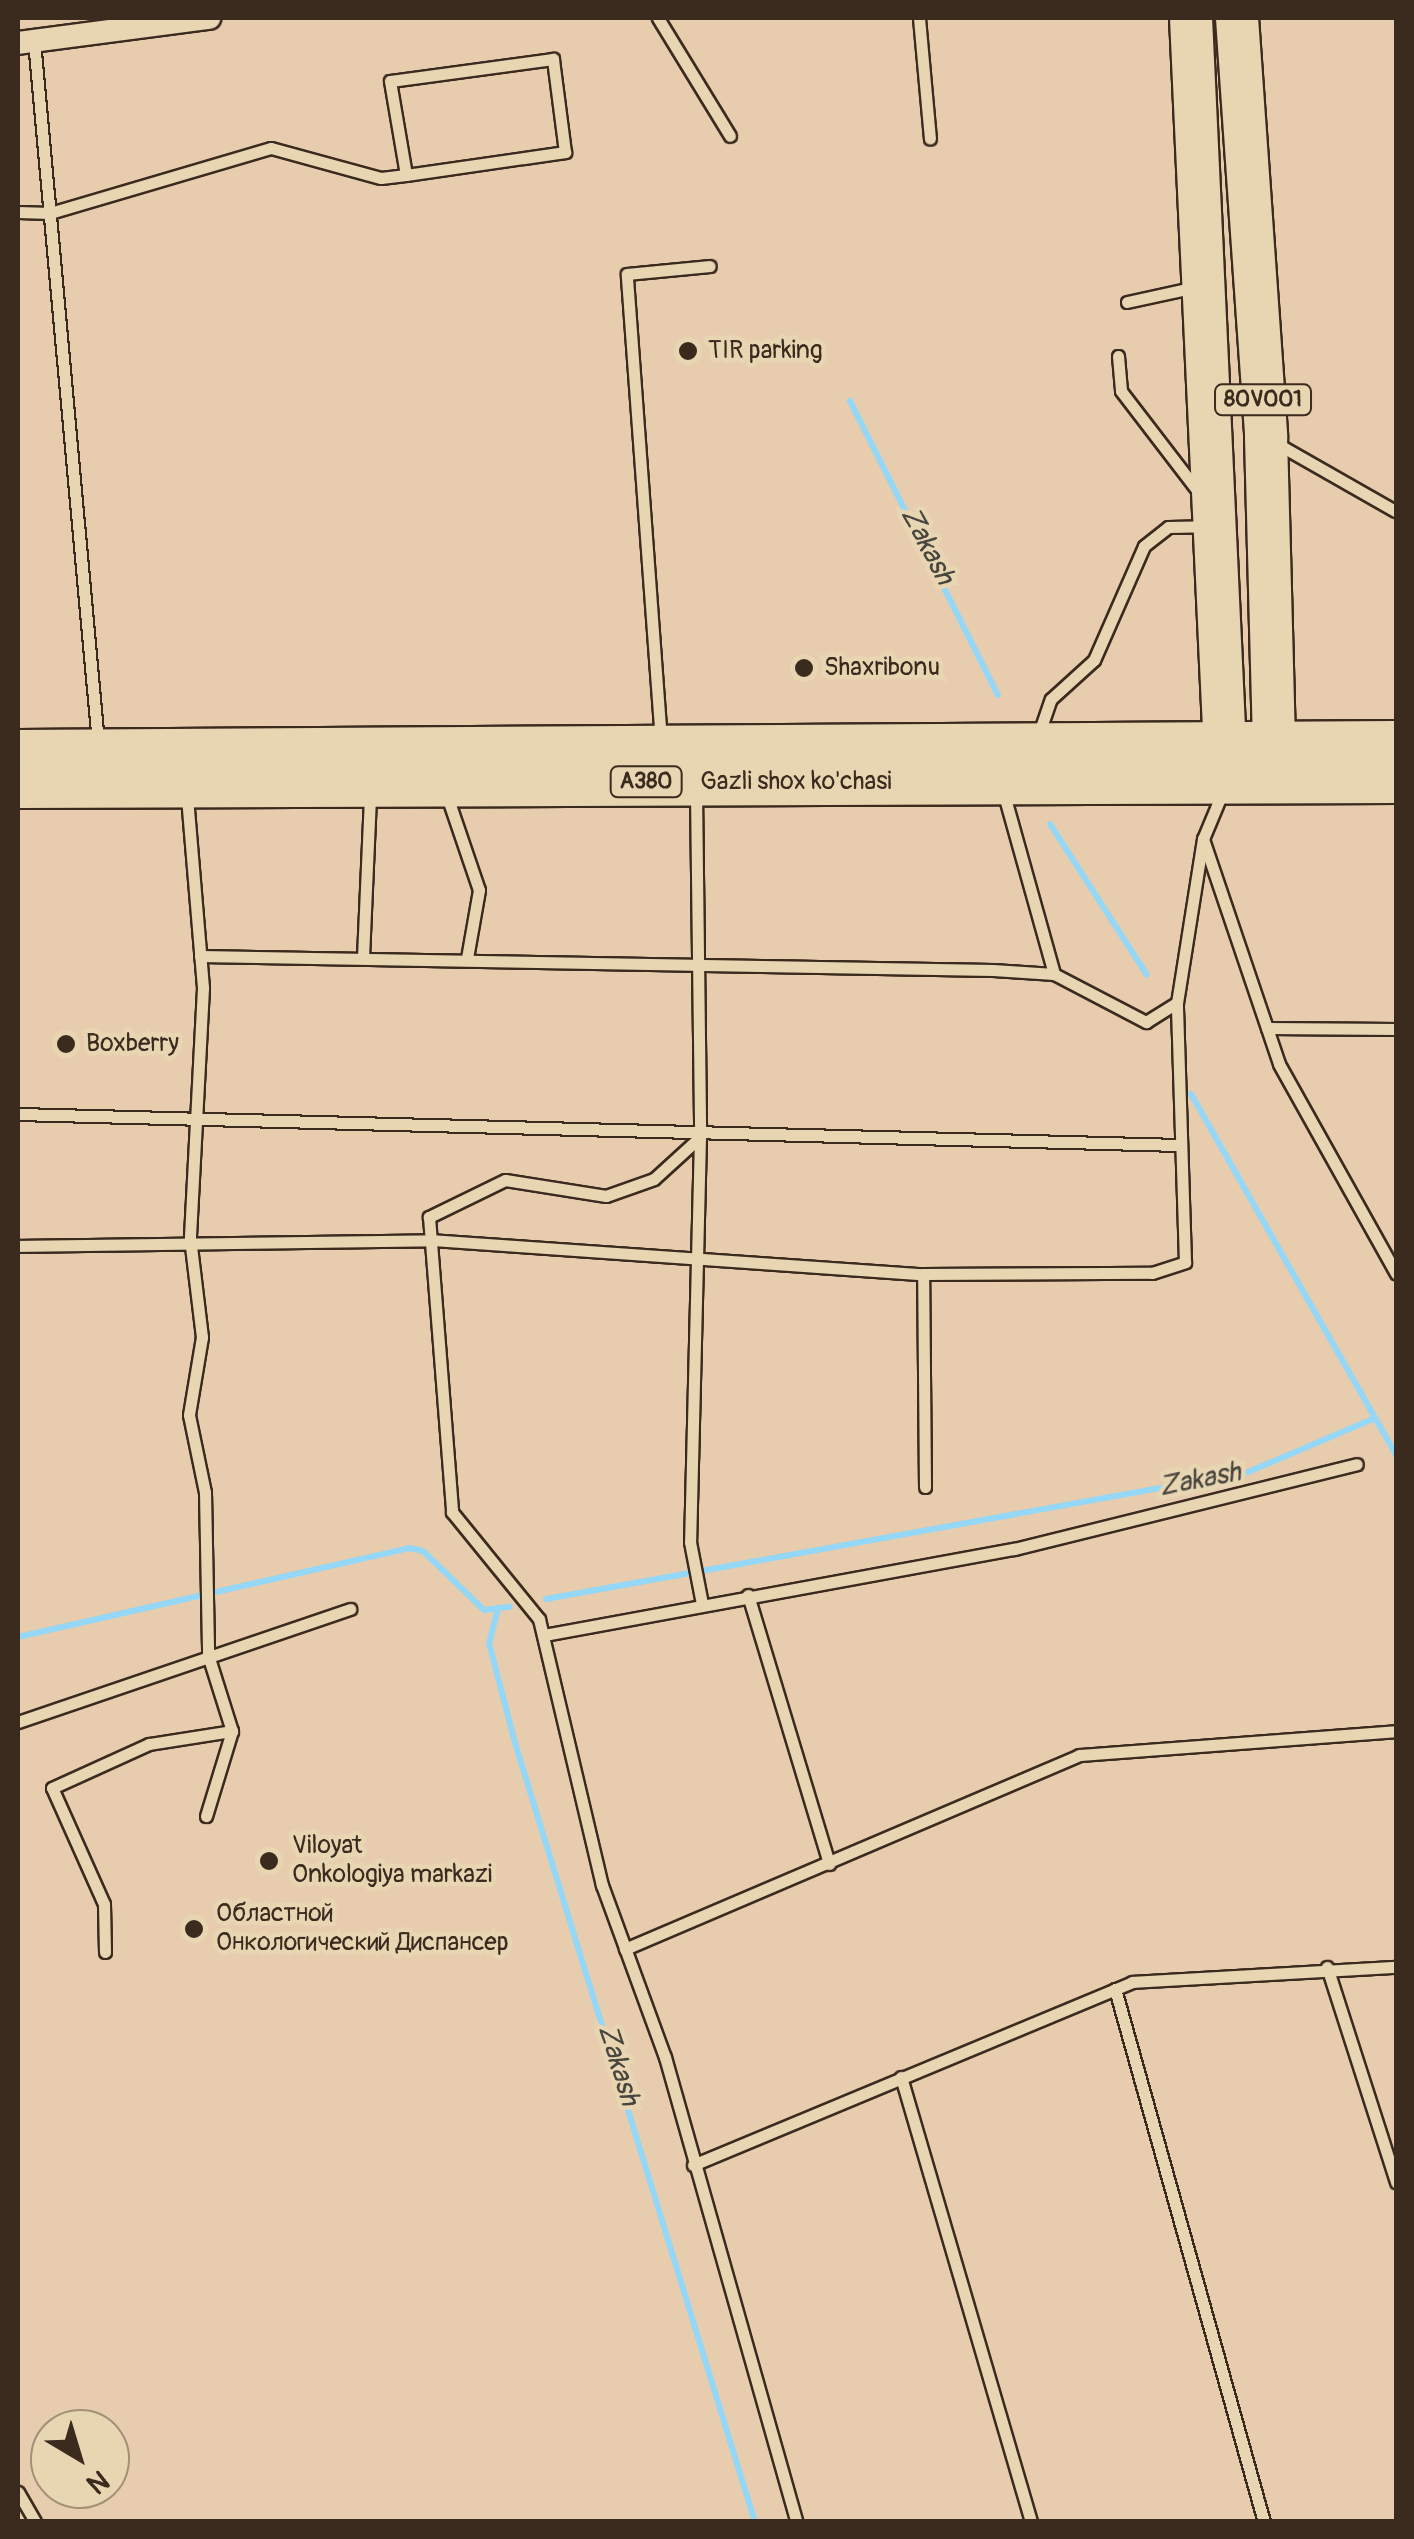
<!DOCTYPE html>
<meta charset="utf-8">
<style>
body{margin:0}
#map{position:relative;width:1414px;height:2539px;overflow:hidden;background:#e7cdae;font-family:Pangolin,sans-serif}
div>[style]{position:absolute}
.stream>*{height:6px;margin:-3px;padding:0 3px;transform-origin:3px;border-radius:3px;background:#94d7f6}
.roads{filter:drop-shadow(2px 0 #3b2a1e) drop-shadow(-2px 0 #3b2a1e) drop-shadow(0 2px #3b2a1e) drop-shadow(0 -2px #3b2a1e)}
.lane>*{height:11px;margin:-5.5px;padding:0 5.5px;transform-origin:5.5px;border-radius:5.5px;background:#e8d6b3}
.street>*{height:22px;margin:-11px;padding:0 11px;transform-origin:11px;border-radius:11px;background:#e8d6b3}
.highway>*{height:42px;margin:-21px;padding:0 21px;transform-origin:21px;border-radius:21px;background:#e8d6b3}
.dots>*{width:28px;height:28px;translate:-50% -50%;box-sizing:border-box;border:5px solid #e8d6b3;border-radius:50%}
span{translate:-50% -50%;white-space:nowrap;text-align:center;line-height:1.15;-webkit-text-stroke:9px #e8d6b3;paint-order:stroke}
.shield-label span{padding:2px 8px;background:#e8d6b3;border:2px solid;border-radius:8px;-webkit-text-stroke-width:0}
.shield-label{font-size:22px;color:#3b2a1e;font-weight:700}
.poi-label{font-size:25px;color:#3b2a1e}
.left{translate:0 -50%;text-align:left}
.street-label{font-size:25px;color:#3b2a1e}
.water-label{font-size:28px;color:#48443e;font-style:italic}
.frame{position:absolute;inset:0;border:20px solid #3b2a1e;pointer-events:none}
.north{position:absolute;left:30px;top:2409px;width:100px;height:100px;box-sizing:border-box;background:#e8d6b3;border:2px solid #a39177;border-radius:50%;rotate:142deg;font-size:28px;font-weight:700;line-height:40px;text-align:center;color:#3b2a1e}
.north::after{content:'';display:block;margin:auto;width:35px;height:45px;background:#3b2a1e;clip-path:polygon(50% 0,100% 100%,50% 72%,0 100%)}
</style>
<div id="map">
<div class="stream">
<div style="left:850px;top:401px;width:329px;rotate:63.3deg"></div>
<div style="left:1050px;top:824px;width:179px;rotate:57.3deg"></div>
<div style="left:1191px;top:1094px;width:415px;rotate:60.4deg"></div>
<div style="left:546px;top:1599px;width:713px;rotate:-10.25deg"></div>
<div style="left:1248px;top:1472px;width:136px;rotate:-23deg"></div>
<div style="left:498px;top:1608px;width:36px;rotate:104deg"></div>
<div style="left:489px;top:1643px;width:103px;rotate:75.4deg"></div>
<div style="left:515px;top:1743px;width:815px;rotate:72.88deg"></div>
<div style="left:18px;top:1637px;width:401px;rotate:-12.8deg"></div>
<div style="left:409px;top:1548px;width:14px;rotate:12deg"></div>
<div style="left:423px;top:1551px;width:85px;rotate:44deg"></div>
<div style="left:484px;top:1610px;width:26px;rotate:-7deg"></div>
</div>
<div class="roads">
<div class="lane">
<div style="left:658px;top:18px;width:138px;rotate:58.6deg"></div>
<div style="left:919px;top:18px;width:121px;rotate:84.8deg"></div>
<div style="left:34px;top:41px;width:705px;rotate:84.79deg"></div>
<div style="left:18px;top:212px;width:32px;rotate:2deg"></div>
<div style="left:50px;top:213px;width:230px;rotate:-16.4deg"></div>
<div style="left:271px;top:148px;width:114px;rotate:15.3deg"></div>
<div style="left:381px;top:178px;width:25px;rotate:-7deg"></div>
<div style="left:406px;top:175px;width:161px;rotate:-8.2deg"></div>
<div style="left:565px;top:152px;width:94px;rotate:-97.4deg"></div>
<div style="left:553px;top:59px;width:164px;rotate:172.3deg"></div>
<div style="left:390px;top:81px;width:95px;rotate:80.3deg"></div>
<div style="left:1127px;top:302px;width:71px;rotate:-12.3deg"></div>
<div style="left:1118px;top:356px;width:35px;rotate:85deg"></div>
<div style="left:1121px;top:391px;width:130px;rotate:52.5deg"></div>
<div style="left:1274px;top:442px;width:139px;rotate:29.7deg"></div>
<div style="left:1038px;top:736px;width:39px;rotate:-71deg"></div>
<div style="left:1051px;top:699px;width:58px;rotate:-42.2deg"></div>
<div style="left:1094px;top:660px;width:124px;rotate:-66.3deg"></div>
<div style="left:1144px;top:546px;width:31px;rotate:-38deg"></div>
<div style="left:1168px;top:527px;width:39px;rotate:-1deg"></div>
<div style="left:661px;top:741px;width:468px;rotate:-94.2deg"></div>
<div style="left:627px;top:274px;width:83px;rotate:-5.5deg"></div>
<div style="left:1003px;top:791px;width:190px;rotate:74.4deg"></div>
<div style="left:1223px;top:791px;width:52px;rotate:112.6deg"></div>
<div style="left:1203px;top:839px;width:237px;rotate:71.3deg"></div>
<div style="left:1279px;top:1064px;width:240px;rotate:60.8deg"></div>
<div style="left:696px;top:792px;width:345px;rotate:89.3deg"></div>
<div style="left:700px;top:1137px;width:62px;rotate:137.6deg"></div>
<div style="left:654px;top:1179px;width:51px;rotate:160.5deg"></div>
<div style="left:606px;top:1196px;width:102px;rotate:-171deg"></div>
<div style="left:505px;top:1180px;width:85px;rotate:154deg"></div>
<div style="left:429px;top:1217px;width:296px;rotate:85.5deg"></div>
<div style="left:452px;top:1512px;width:138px;rotate:50.9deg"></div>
<div style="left:539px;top:1619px;width:273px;rotate:76.7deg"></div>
<div style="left:602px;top:1885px;width:183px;rotate:69.9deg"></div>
<div style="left:665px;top:2057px;width:483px;rotate:74.2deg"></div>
<div style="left:447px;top:796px;width:99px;rotate:71.2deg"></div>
<div style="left:479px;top:890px;width:69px;rotate:100deg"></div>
<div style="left:187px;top:797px;width:192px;rotate:85.2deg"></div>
<div style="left:203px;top:988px;width:250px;rotate:93deg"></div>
<div style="left:190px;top:1238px;width:100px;rotate:83.1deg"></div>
<div style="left:202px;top:1337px;width:79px;rotate:99.5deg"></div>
<div style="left:189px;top:1415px;width:79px;rotate:78.3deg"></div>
<div style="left:205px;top:1492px;width:163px;rotate:88.9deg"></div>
<div style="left:208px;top:1655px;width:80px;rotate:72.5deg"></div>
<div style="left:232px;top:1731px;width:89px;rotate:107deg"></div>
<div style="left:200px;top:956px;width:793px;rotate:1.01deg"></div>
<div style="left:993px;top:970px;width:61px;rotate:3.8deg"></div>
<div style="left:1054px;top:974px;width:104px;rotate:27.6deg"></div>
<div style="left:1146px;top:1022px;width:36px;rotate:-32deg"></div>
<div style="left:1177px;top:1003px;width:166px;rotate:-81deg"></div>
<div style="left:363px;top:957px;width:161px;rotate:-87.5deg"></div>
<div style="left:1267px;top:1028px;width:129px;rotate:0.4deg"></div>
<div style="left:18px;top:1114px;width:1162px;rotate:1.53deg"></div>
<div style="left:700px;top:1137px;width:405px;rotate:91.4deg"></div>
<div style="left:690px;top:1542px;width:63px;rotate:79deg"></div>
<div style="left:18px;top:1246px;width:413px;rotate:-0.8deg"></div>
<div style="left:431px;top:1240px;width:493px;rotate:4deg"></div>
<div style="left:925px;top:1487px;width:213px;rotate:-90.5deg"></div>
<div style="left:923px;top:1274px;width:229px;rotate:-0.3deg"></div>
<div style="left:1152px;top:1273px;width:35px;rotate:-18deg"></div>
<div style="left:1185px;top:1262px;width:259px;rotate:-91.8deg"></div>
<div style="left:748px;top:1595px;width:281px;rotate:73.2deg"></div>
<div style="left:544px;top:1635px;width:478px;rotate:-10.4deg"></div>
<div style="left:1014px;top:1549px;width:353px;rotate:-13.9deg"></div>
<div style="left:18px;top:1722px;width:351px;rotate:-18.8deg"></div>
<div style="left:625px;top:1949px;width:494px;rotate:-23.1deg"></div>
<div style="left:1079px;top:1755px;width:318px;rotate:-4.3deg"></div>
<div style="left:105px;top:1952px;width:48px;rotate:-91.2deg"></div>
<div style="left:104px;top:1904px;width:127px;rotate:-114.1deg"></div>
<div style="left:52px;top:1788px;width:107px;rotate:-24.4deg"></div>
<div style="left:149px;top:1744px;width:84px;rotate:-8.9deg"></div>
<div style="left:1327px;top:1967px;width:226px;rotate:72.2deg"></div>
<div style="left:1115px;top:1989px;width:553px;rotate:74.38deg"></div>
<div style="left:901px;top:2077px;width:464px;rotate:73.7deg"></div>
<div style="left:693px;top:2165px;width:476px;rotate:-22.6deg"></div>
<div style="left:1132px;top:1982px;width:264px;rotate:-3.3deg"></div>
<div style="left:18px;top:2492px;width:34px;rotate:60deg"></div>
</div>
<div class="street">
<div style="left:18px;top:43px;width:193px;rotate:-7.5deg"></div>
</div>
<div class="highway">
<div style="left:1191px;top:18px;width:754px;rotate:87.34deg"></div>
<div style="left:1237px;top:18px;width:420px;rotate:86deg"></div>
<div style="left:1266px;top:437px;width:335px;rotate:88.5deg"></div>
<div style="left:18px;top:751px;width:1378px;rotate:-0.37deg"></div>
<div style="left:18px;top:787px;width:1378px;rotate:-0.21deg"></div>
</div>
</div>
<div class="dots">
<div style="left:688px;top:351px;background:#3b2a1e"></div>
<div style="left:804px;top:668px;background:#3b2a1e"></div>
<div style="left:66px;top:1044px;background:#3b2a1e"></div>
<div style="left:269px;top:1861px;background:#3b2a1e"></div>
<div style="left:194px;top:1929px;background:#3b2a1e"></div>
</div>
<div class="shield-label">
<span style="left:1263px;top:400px">80V001</span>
<span style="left:646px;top:782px">A380</span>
</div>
<div class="poi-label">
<span class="left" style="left:708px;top:351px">TIR parking</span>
<span class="left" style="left:824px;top:668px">Shaxribonu</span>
<span class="left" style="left:86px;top:1044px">Boxberry</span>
<span class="left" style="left:292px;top:1861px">Viloyat<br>Onkologiya markazi</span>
<span class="left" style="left:216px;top:1929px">Областной<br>Онкологический Диспансер</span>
</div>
<div class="street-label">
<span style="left:796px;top:782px">Gazli shox ko'chasi</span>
</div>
<div class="water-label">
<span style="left:927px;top:546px;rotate:62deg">Zakash</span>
<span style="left:1200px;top:1480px;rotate:-11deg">Zakash</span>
<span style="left:618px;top:2065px;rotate:73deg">Zakash</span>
</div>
<div class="frame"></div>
<div class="north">N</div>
</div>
